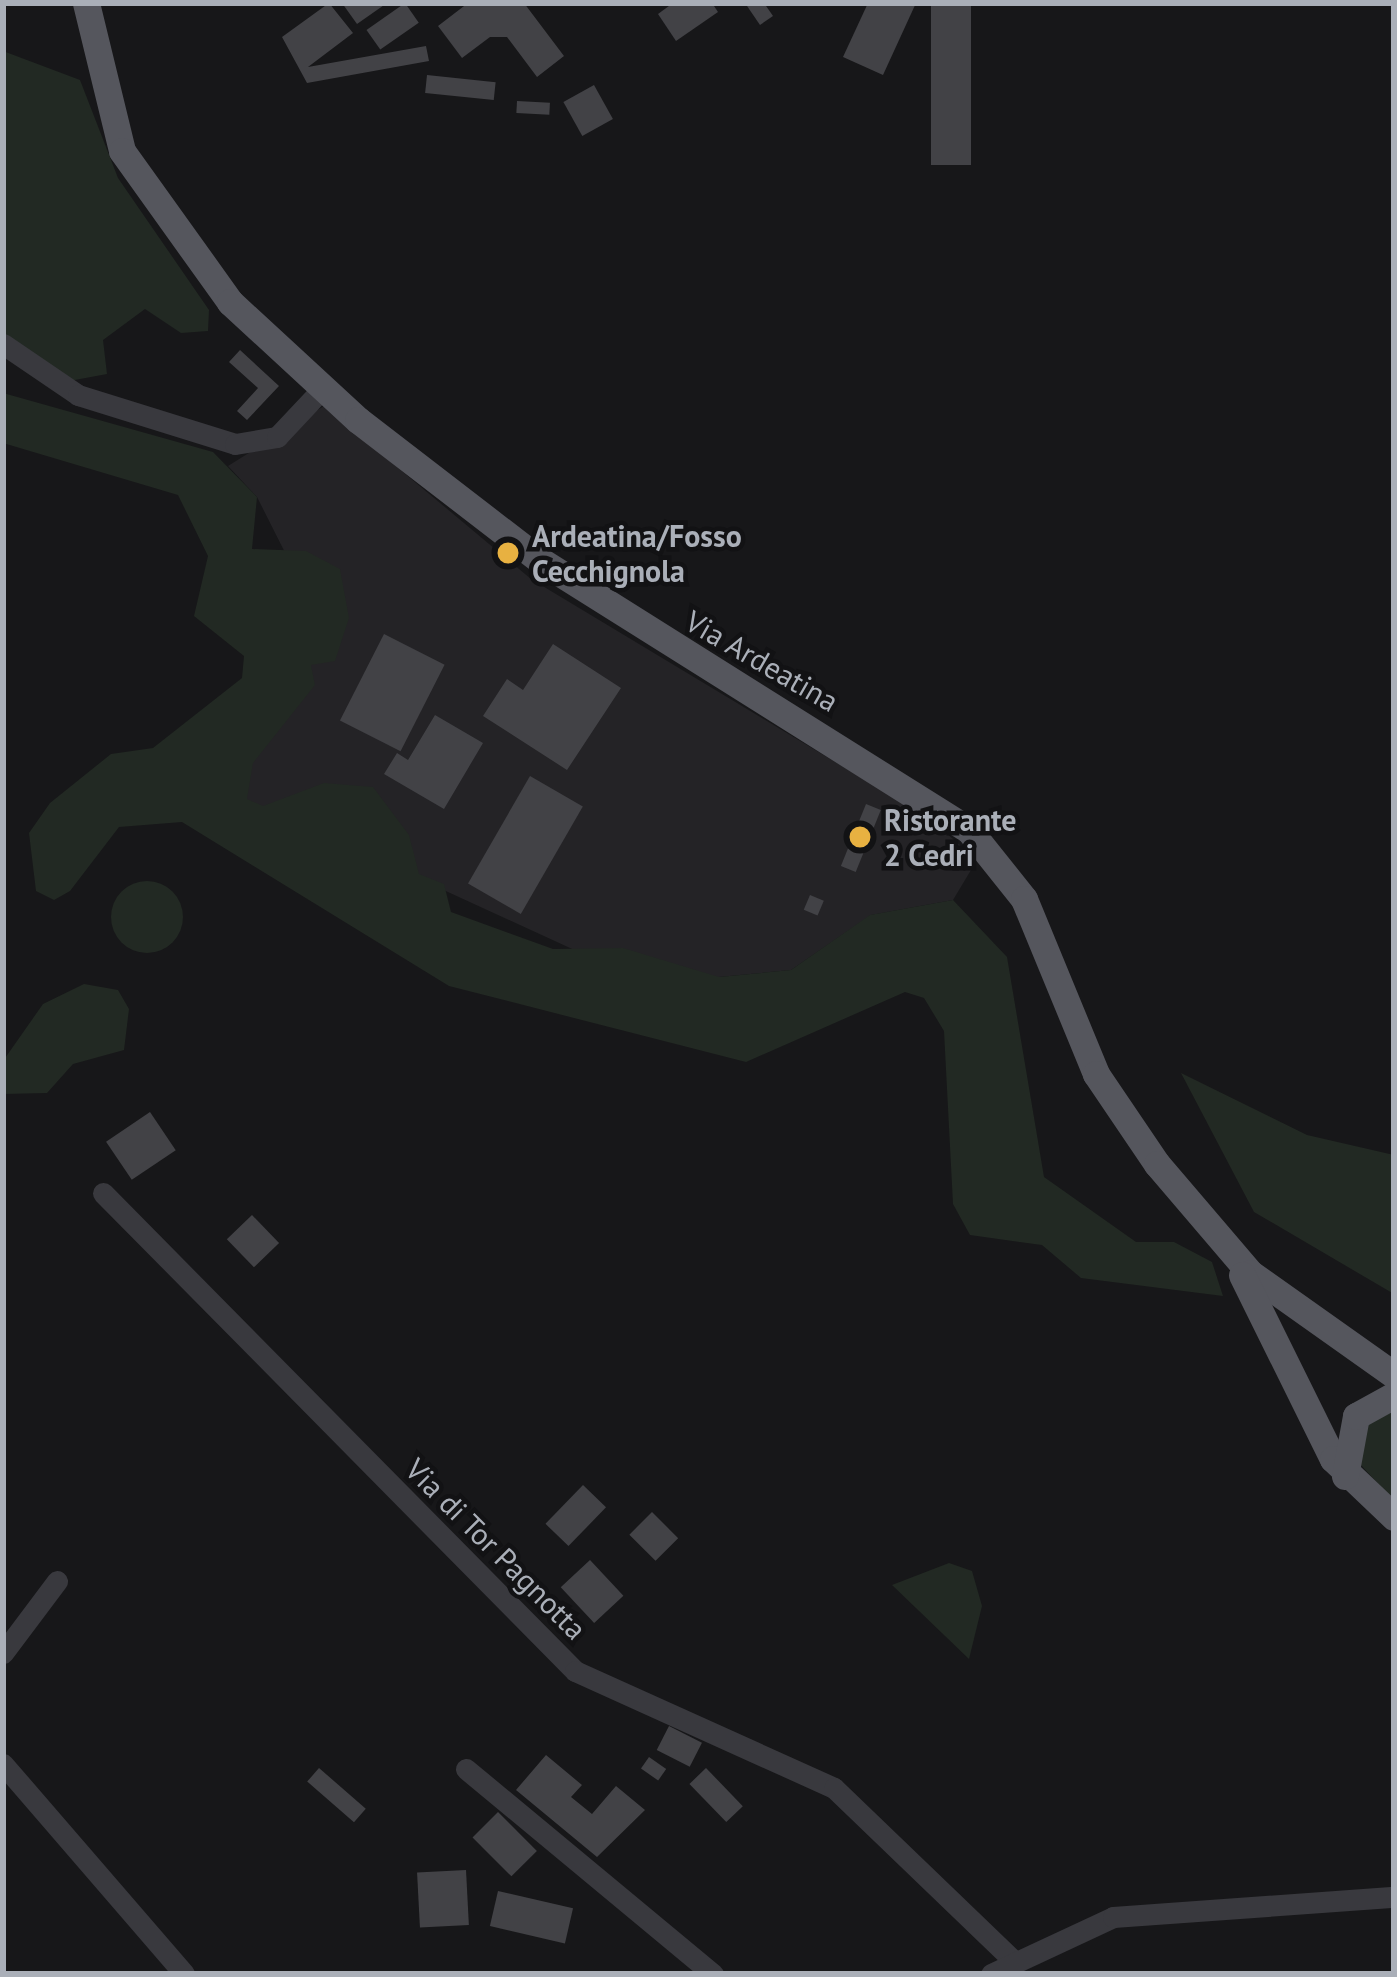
<!DOCTYPE html>
<style>
body{margin:0}
#map{position:relative;width:1397px;height:1977px;overflow:hidden;background:#171719;font-family:"PT Sans",sans-serif}
div>[style]{position:absolute}
.built>*{inset:0;background:#242326}
.green>*{inset:0;background:#222923}
.round{border-radius:50%}
.building>*{inset:0;background:#424246;transform-origin:0 0}
.minor>*{height:21px;margin:-10.5px;padding:0 10.5px;transform-origin:10.5px;border-radius:10.5px;background:#39393e}
.major>*{height:27px;margin:-13.5px;padding:0 13.5px;transform-origin:13.5px;border-radius:13.5px;background:#55565d}
.dots>*{width:33px;height:33px;translate:-50% -50%;box-sizing:border-box;border:6px solid #121214;border-radius:50%}
span{translate:-50% -50%;white-space:nowrap;text-align:center;line-height:1.15;-webkit-text-stroke:9px #121214;paint-order:stroke}
.poi-label{font-size:30px;color:#aaafb8;font-weight:700}
.left{translate:0 -50%;text-align:left}
.street-label{font-size:30px;color:#aaafb8}
.frame{position:absolute;inset:0;border:6px solid #aaafb8;pointer-events:none}
</style>
<div id="map">
<div class="built">
<div style="clip-path:polygon(324px 406px,531px 579px,930px 819px,977px 860px,953px 900px,871px 915px,791px 970px,719px 977px,681px 999px,219px 787px,318px 618px,257px 497px,228px 466px)"></div>
</div>
<div class="green">
<div style="clip-path:polygon(3px 51px,80px 80px,118px 178px,209px 310px,208px 331px,181px 333px,145px 309px,103px 340px,107px 374px,64px 382px,3px 335px)"></div>
<div style="clip-path:polygon(3px 393px,213px 452px,257px 497px,252px 549px,306px 551px,340px 569px,349px 618px,335px 661px,311px 665px,315px 685px,253px 763px,247px 799px,263px 806px,324px 783px,373px 787px,409px 835px,419px 874px,444px 884px,451px 912px,553px 949px,623px 948px,719px 977px,791px 970px,870px 915px,953px 900px,1007px 957px,1044px 1177px,1136px 1242px,1174px 1242px,1212px 1262px,1223px 1296px,1081px 1278px,1042px 1245px,970px 1235px,953px 1204px,944px 1031px,924px 998px,905px 992px,746px 1062px,449px 986px,182px 822px,119px 827px,70px 891px,54px 900px,36px 891px,29px 833px,50px 803px,111px 754px,153px 748px,242px 678px,244px 656px,194px 616px,208px 556px,178px 495px,3px 443px)"></div>
<div class="round" style="left:111px;top:881px;width:72px;height:72px"></div>
<div style="clip-path:polygon(84px 984px,118px 990px,129px 1009px,124px 1050px,73px 1064px,47px 1093px,3px 1094px,3px 1061px,43px 1004px)"></div>
<div style="clip-path:polygon(1181px 1073px,1307px 1135px,1394px 1155px,1394px 1294px,1254px 1212px)"></div>
<div style="clip-path:polygon(1394px 1404px,1394px 1501px,1359px 1463px,1355px 1434px)"></div>
<div style="clip-path:polygon(949px 1563px,972px 1571px,982px 1606px,969px 1659px,892px 1585px)"></div>
</div>
<div class="building">
<div style="clip-path:polygon(329px 3px,353px 33px,308px 67px,426px 46px,429px 61px,307px 83px,282px 37px)"></div>
<div style="clip-path:polygon(342px 3px,387px 3px,357px 24px)"></div>
<div style="left:405px;top:3px;width:24px;height:47px;rotate:55deg"></div>
<div style="clip-path:polygon(468px 3px,524px 3px,564px 56px,537px 77px,507px 37px,490px 37px,462px 58px,438px 26px)"></div>
<div style="clip-path:polygon(673px 3px,712px 3px,718px 12px,676px 41px,658px 14px)"></div>
<div style="clip-path:polygon(745px 3px,764px 3px,773px 16px,760px 25px)"></div>
<div style="clip-path:polygon(868px 3px,916px 3px,883px 75px,843px 57px)"></div>
<div style="left:931px;top:3px;width:40px;height:162px"></div>
<div style="left:427px;top:75px;width:69px;height:18px;rotate:6deg"></div>
<div style="left:594px;top:85px;width:39px;height:35px;rotate:61deg"></div>
<div style="left:517px;top:101px;width:33px;height:12px;rotate:3deg"></div>
<div style="clip-path:polygon(240px 350px,279px 386px,247px 420px,237px 411px,258px 388px,229px 362px)"></div>
<div style="left:384px;top:634px;width:68px;height:97px;rotate:27deg"></div>
<div style="clip-path:polygon(553px 644px,621px 688px,567px 770px,483px 716px,507px 679px,523px 690px)"></div>
<div style="clip-path:polygon(435px 715px,483px 743px,444px 809px,384px 774px,397px 753px,408px 760px)"></div>
<div style="left:530px;top:776px;width:61px;height:124px;rotate:30deg"></div>
<div style="left:866px;top:804px;width:16px;height:67px;rotate:22deg"></div>
<div style="left:810px;top:895px;width:15px;height:16px;rotate:23deg"></div>
<div style="left:150px;top:1112px;width:46px;height:53px;rotate:56deg"></div>
<div style="left:252px;top:1215px;width:39px;height:35px;rotate:46deg"></div>
<div style="left:583px;top:1485px;width:32px;height:54px;rotate:44deg"></div>
<div style="left:652px;top:1512px;width:37px;height:32px;rotate:45deg"></div>
<div style="left:590px;top:1560px;width:49px;height:40px;rotate:47deg"></div>
<div style="left:669px;top:1726px;width:37px;height:27px;rotate:27deg"></div>
<div style="clip-path:polygon(546px 1755px,582px 1785px,571px 1797px,592px 1814px,616px 1786px,645px 1810px,597px 1857px,516px 1790px)"></div>
<div style="left:649px;top:1757px;width:21px;height:14px;rotate:35deg"></div>
<div style="left:319px;top:1768px;width:62px;height:18px;rotate:41deg"></div>
<div style="left:706px;top:1768px;width:53px;height:23px;rotate:46deg"></div>
<div style="left:498px;top:1812px;width:55px;height:36px;rotate:45deg"></div>
<div style="left:466px;top:1870px;width:55px;height:49px;rotate:87deg"></div>
<div style="left:498px;top:1891px;width:77px;height:36px;rotate:13deg"></div>
</div>
<div class="minor">
<div style="left:3px;top:344px;width:91px;rotate:34.2deg"></div>
<div style="left:78px;top:395px;width:164px;rotate:17.3deg"></div>
<div style="left:235px;top:444px;width:43px;rotate:-9.5deg"></div>
<div style="left:277px;top:437px;width:66px;rotate:-46.8deg"></div>
<div style="left:103px;top:1193px;width:672px;rotate:45.36deg"></div>
<div style="left:575px;top:1671px;width:284px;rotate:24.3deg"></div>
<div style="left:834px;top:1788px;width:247px;rotate:43.9deg"></div>
<div style="left:3px;top:1653px;width:90px;rotate:-53.1deg"></div>
<div style="left:3px;top:1764px;width:277px;rotate:49.2deg"></div>
<div style="left:466px;top:1769px;width:321px;rotate:39.7deg"></div>
<div style="left:991px;top:1974px;width:135px;rotate:-25deg"></div>
<div style="left:1113px;top:1917px;width:282px;rotate:-4.1deg"></div>
</div>
<div class="major">
<div style="left:86px;top:3px;width:152px;rotate:76.3deg"></div>
<div style="left:122px;top:151px;width:186px;rotate:54.4deg"></div>
<div style="left:230px;top:302px;width:174px;rotate:42.7deg"></div>
<div style="left:358px;top:420px;width:231px;rotate:37.6deg"></div>
<div style="left:541px;top:561px;width:506px;rotate:32.15deg"></div>
<div style="left:969px;top:830px;width:88px;rotate:51.4deg"></div>
<div style="left:1024px;top:899px;width:189px;rotate:67.6deg"></div>
<div style="left:1096px;top:1074px;width:109px;rotate:55.9deg"></div>
<div style="left:1157px;top:1164px;width:143px;rotate:49.5deg"></div>
<div style="left:1250px;top:1273px;width:176px;rotate:35.3deg"></div>
<div style="left:1242px;top:1275px;width:205px;rotate:63.7deg"></div>
<div style="left:1333px;top:1459px;width:84px;rotate:43.6deg"></div>
<div style="left:1345px;top:1476px;width:61px;rotate:-79.6deg"></div>
<div style="left:1356px;top:1416px;width:43px;rotate:-28.9deg"></div>
</div>
<div class="dots">
<div style="left:508px;top:553px;background:#e8b141"></div>
<div style="left:860px;top:837px;background:#e8b141"></div>
</div>
<div class="poi-label">
<span class="left" style="left:532px;top:553px">Ardeatina/Fosso<br>Cecchignola</span>
<span class="left" style="left:884px;top:837px">Ristorante<br>2 Cedri</span>
</div>
<div class="street-label">
<span style="left:762px;top:661px;rotate:30deg">Via Ardeatina</span>
<span style="left:496px;top:1549px;rotate:45deg">Via di Tor Pagnotta</span>
</div>
<div class="frame"></div>
</div>
